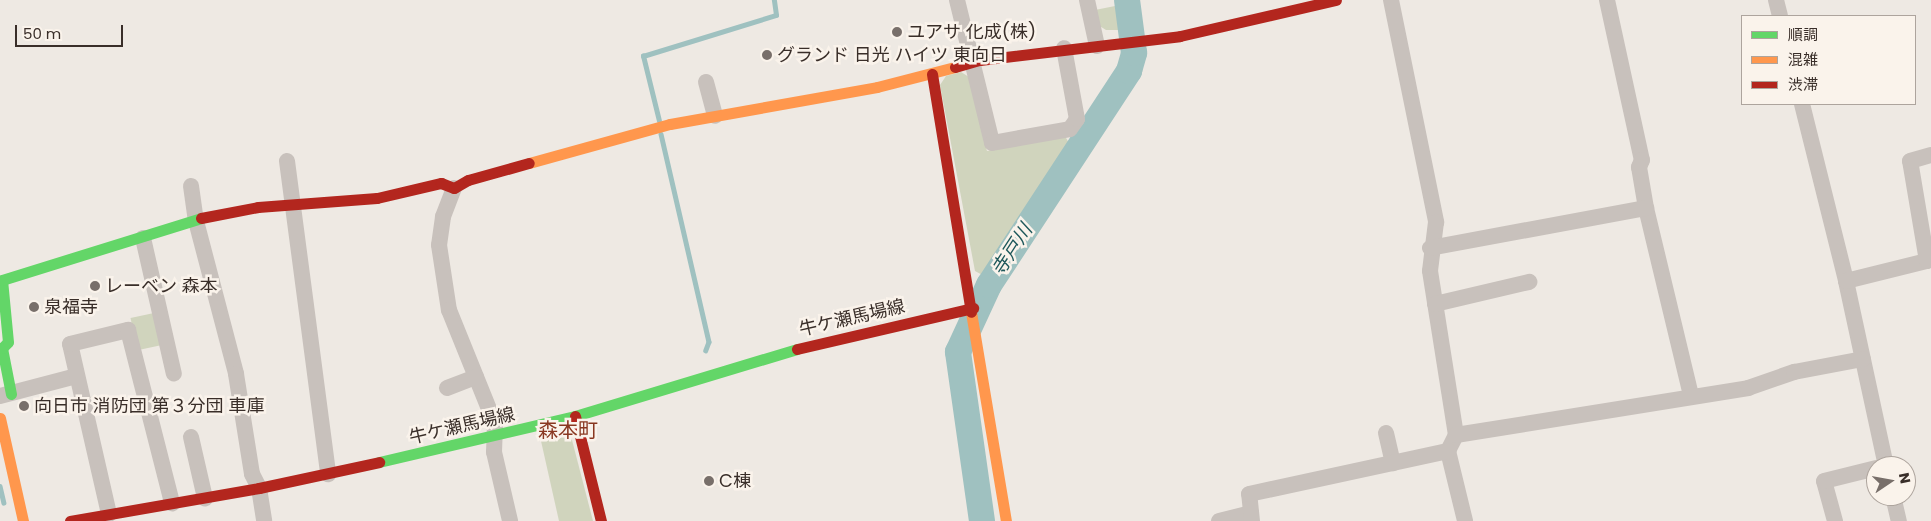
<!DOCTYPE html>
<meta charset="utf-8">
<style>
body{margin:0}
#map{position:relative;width:1931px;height:521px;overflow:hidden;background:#eee9e3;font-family:Poppins,"Noto Sans JP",sans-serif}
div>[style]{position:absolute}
.green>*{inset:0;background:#d0d4bd;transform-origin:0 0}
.stream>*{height:4.5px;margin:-2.25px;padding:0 2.25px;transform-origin:2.25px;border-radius:2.25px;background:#9fc1c0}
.river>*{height:26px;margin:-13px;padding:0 13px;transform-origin:13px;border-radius:13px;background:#9fc1c0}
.street>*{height:16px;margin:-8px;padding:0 8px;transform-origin:8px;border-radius:8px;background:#c8c1bc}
.fast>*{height:11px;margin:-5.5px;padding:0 5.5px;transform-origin:5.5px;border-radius:5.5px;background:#63d668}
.slow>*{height:11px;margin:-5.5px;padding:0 5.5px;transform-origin:5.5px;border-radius:5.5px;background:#ff974d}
.jam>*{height:11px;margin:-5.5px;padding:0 5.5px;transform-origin:5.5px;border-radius:5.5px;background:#b3261e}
.dots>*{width:14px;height:14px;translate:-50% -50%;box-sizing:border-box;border:2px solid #faf3eb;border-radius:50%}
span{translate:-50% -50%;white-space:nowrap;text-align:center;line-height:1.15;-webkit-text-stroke:5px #faf3eb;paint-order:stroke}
.poi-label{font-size:18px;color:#392e29}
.left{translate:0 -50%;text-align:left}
.street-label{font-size:18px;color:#392e29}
.water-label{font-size:19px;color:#1e585b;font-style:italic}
.quarter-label{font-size:20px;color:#893821}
.legend{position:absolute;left:1741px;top:15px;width:175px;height:90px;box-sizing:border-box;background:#faf3eb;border:1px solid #ada49d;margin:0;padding:6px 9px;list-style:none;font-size:15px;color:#392e29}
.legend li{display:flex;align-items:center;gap:10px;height:25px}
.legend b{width:25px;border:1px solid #ada49d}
.north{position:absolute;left:1866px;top:456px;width:50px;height:50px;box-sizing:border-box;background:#faf3eb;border:1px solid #ada49d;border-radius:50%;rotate:78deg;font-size:14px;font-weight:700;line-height:20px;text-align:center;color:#392e29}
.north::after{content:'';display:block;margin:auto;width:18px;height:22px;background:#786f6a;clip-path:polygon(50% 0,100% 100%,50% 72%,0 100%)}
.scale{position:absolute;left:15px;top:25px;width:108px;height:22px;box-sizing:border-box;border:2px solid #392e29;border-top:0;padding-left:6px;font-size:15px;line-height:18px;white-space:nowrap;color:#392e29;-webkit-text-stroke:4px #faf3eb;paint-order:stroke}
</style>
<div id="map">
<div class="green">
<div style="clip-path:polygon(1120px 5px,1125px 30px,1106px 30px,1098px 25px,1095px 10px)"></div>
<div style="clip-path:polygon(961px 72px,969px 77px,987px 151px,1065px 136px,1070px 145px,986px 277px,975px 271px,940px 85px,946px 76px)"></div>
<div style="left:154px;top:313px;width:33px;height:24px;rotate:78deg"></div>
<div style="clip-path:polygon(564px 435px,572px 440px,593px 521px,559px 521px,541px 441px)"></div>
</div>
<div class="stream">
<div style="left:659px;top:121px;width:67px;rotate:-103.8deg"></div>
<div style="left:643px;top:56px;width:139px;rotate:-17.1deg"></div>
<div style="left:776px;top:15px;width:15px;rotate:-98deg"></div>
<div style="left:661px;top:134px;width:213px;rotate:77deg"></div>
<div style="left:709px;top:342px;width:9px;rotate:111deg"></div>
<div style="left:0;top:486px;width:17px;rotate:77deg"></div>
</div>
<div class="river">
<div style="left:982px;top:521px;width:171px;rotate:-98.1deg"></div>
<div style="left:958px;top:352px;width:74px;rotate:-65.2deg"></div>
<div style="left:989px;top:285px;width:256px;rotate:-56.8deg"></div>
<div style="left:1129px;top:71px;width:19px;rotate:-74deg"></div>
<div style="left:1134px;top:53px;width:53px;rotate:-97.5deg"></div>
</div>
<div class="street">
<div style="left:957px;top:0;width:147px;rotate:76.2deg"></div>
<div style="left:992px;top:143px;width:79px;rotate:-10.2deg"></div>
<div style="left:1070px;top:129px;width:12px;rotate:-55deg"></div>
<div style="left:1077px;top:119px;width:72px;rotate:-100.4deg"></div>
<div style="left:1087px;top:0;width:47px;rotate:77.7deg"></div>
<div style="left:1391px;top:0;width:227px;rotate:78.5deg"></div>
<div style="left:1436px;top:222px;width:49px;rotate:97deg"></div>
<div style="left:1430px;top:271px;width:166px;rotate:81deg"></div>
<div style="left:1456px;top:435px;width:18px;rotate:117deg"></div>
<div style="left:1448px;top:451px;width:72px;rotate:76.3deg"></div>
<div style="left:1607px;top:0;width:164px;rotate:77.7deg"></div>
<div style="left:1642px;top:160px;width:8px;rotate:113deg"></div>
<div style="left:1639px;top:167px;width:42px;rotate:80.3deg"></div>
<div style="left:1646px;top:208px;width:192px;rotate:76.5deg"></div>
<div style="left:1776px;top:0;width:16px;rotate:76deg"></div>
<div style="left:706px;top:82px;width:35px;rotate:75deg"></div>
<div style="left:1802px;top:104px;width:182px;rotate:76deg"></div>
<div style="left:1846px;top:281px;width:189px;rotate:77.8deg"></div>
<div style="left:287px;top:161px;width:316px;rotate:82.5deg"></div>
<div style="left:191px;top:186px;width:35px;rotate:82deg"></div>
<div style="left:196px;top:221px;width:158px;rotate:75.3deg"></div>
<div style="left:236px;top:374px;width:101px;rotate:80.9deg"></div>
<div style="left:252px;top:474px;width:16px;rotate:63deg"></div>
<div style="left:259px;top:488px;width:33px;rotate:81deg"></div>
<div style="left:454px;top:188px;width:31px;rotate:111deg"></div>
<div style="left:443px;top:217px;width:28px;rotate:98deg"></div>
<div style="left:439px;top:245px;width:66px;rotate:81.3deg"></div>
<div style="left:449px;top:310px;width:123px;rotate:68deg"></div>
<div style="left:495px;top:424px;width:28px;rotate:92deg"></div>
<div style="left:494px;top:452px;width:71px;rotate:76.9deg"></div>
<div style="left:143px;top:238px;width:139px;rotate:77.2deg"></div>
<div style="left:1430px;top:248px;width:220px;rotate:-10.5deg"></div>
<div style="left:1846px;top:281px;width:83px;rotate:-13.9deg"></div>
<div style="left:1927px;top:261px;width:101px;rotate:-99.6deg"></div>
<div style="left:1910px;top:161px;width:22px;rotate:-16deg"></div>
<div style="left:1435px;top:304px;width:97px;rotate:-13.2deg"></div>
<div style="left:447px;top:388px;width:31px;rotate:-21deg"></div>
<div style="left:0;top:396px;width:79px;rotate:-14.7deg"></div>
<div style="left:1386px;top:433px;width:31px;rotate:77deg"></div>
<div style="left:1456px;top:435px;width:296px;rotate:-9.1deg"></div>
<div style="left:1748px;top:388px;width:49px;rotate:-19.2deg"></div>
<div style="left:1794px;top:372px;width:70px;rotate:-10.7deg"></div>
<div style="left:191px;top:437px;width:63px;rotate:77.1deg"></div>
<div style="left:1893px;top:496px;width:26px;rotate:77deg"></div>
<div style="left:109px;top:514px;width:174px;rotate:-102.9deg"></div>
<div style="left:70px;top:344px;width:60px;rotate:-13.6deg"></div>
<div style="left:128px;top:330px;width:179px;rotate:75.7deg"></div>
<div style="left:1219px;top:521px;width:33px;rotate:-14deg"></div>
<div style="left:1252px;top:521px;width:27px;rotate:-96deg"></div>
<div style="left:1249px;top:494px;width:204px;rotate:-12.2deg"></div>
<div style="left:1835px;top:521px;width:41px;rotate:-105.4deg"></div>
<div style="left:1824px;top:481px;width:54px;rotate:-14deg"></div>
</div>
<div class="fast">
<div style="left:11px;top:394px;width:47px;rotate:-101.1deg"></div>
<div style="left:2px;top:348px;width:8px;rotate:-45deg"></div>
<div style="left:8px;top:342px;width:62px;rotate:-95.5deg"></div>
<div style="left:2px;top:280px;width:208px;rotate:-17.3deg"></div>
<div style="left:379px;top:462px;width:201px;rotate:-13.2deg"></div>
<div style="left:575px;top:416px;width:232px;rotate:-16.8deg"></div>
</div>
<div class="slow">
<div style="left:529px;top:163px;width:146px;rotate:-15.5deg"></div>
<div style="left:670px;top:124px;width:210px;rotate:-10.1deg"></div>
<div style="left:877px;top:87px;width:81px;rotate:-14.4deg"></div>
<div style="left:971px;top:312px;width:212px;rotate:80.5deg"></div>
<div style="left:0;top:418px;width:106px;rotate:77.4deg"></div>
</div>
<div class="jam">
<div style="left:955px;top:67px;width:26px;rotate:-16deg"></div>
<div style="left:980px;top:60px;width:201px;rotate:-6.8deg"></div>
<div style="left:1180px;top:36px;width:160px;rotate:-13deg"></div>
<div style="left:932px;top:74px;width:241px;rotate:80.7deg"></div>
<div style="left:201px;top:218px;width:58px;rotate:-10.9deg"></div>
<div style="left:258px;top:207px;width:119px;rotate:-4.3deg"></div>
<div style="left:377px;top:198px;width:66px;rotate:-13.2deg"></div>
<div style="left:441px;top:183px;width:14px;rotate:21deg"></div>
<div style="left:454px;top:188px;width:16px;rotate:-30deg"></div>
<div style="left:468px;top:180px;width:63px;rotate:-15.6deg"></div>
<div style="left:797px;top:349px;width:181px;rotate:-13.1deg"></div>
<div style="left:575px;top:416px;width:108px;rotate:76.1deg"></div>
<div style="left:70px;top:521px;width:192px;rotate:-9.9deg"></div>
<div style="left:259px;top:488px;width:123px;rotate:-12.2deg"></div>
</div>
<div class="dots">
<div style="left:897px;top:32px;background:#786f6a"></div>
<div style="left:767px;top:55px;background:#786f6a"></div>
<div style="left:95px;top:286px;background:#786f6a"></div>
<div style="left:34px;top:307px;background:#786f6a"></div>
<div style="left:24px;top:406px;background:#786f6a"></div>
<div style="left:709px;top:481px;background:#786f6a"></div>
</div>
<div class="poi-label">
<span class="left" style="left:907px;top:32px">ユアサ 化成(株)</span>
<span class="left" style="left:777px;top:55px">グランド 日光 ハイツ 東向日</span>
<span class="left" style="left:105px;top:286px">レーベン 森本</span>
<span class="left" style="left:44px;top:307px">泉福寺</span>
<span class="left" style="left:34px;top:406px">向日市 消防団 第３分団 車庫</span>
<span class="left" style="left:719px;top:481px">C棟</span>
</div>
<div class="street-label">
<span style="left:852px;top:318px;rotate:-13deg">牛ケ瀬馬場線</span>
<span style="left:462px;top:426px;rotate:-13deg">牛ケ瀬馬場線</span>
</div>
<div class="water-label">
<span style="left:1012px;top:250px;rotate:-57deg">寺戸川</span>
</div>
<div class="quarter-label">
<span style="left:568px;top:430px">森本町</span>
</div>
<ul class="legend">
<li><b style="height:6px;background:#63d668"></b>順調</li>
<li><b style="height:6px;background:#ff974d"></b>混雑</li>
<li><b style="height:6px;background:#b3261e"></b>渋滞</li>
</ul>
<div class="north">N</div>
<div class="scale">50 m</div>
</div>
